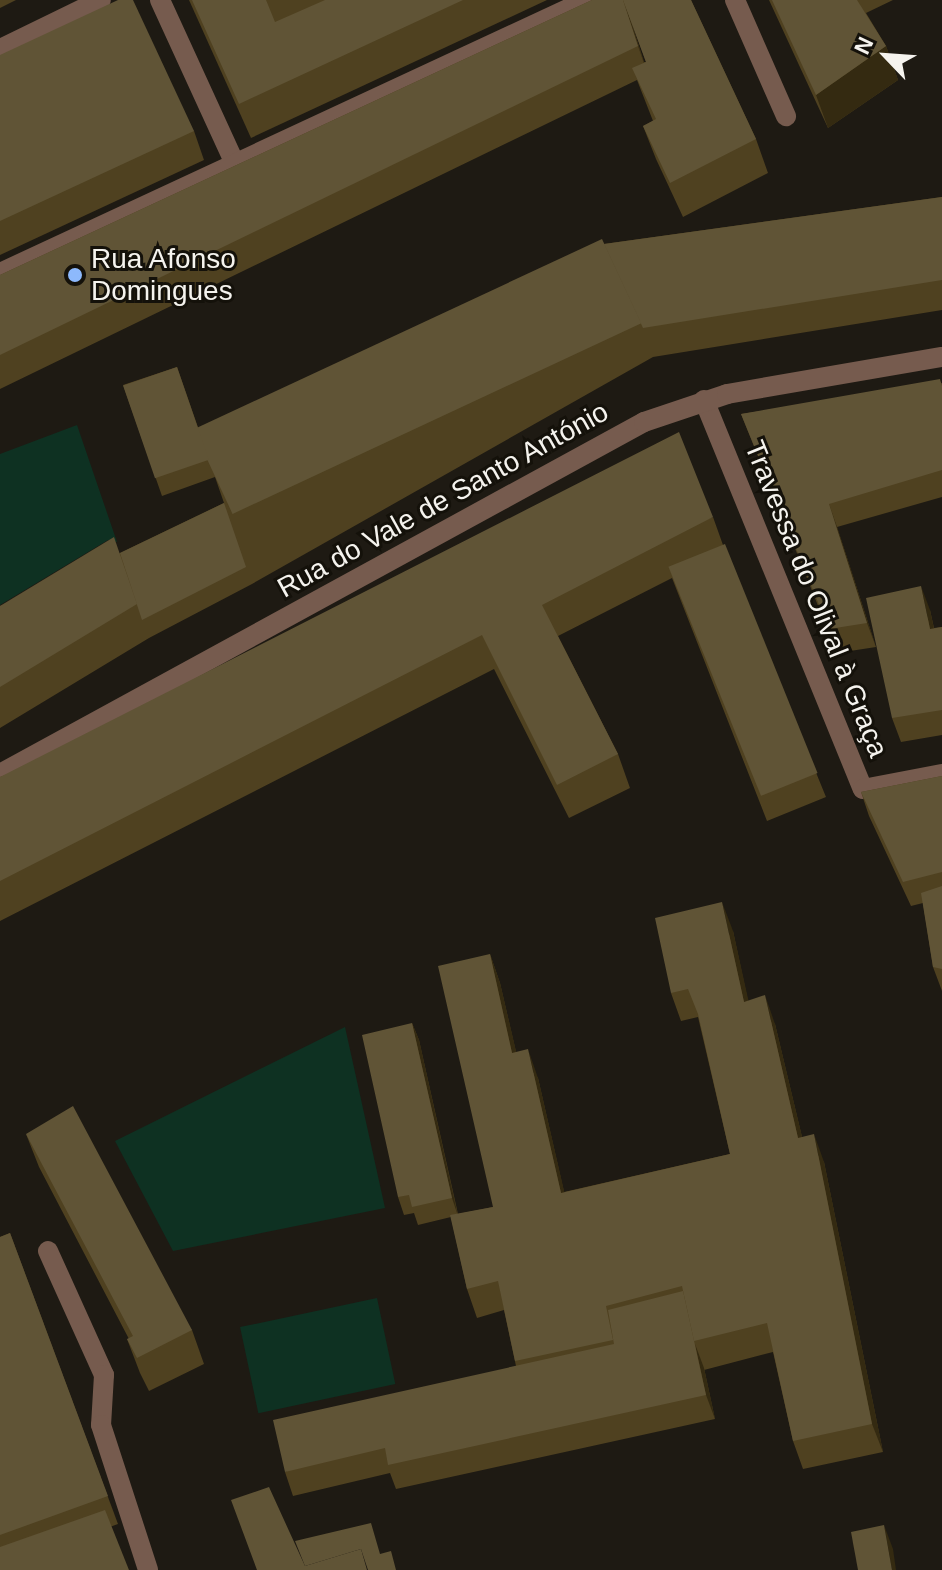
<!DOCTYPE html>
<meta charset="utf-8">
<style>
body{margin:0}
#map{position:relative;width:942px;height:1570px;overflow:hidden;background:#1e1a13;font-family:Arial,sans-serif}
div>[style]{position:absolute}
.green>*{inset:0;background:#0e3122;transform-origin:0 0}
.lane>*{height:20px;margin:-10px;padding:0 10px;transform-origin:10px;border-radius:10px;background:#765b4e}
.street>*{height:20px;margin:-10px;padding:0 10px;transform-origin:10px;border-radius:10px;background:#765b4e}
.wall>*{inset:0;background:#4f4120}
.shaded-wall>*{inset:0;background:#342a11}
.building>*{inset:0;background:#605436;transform-origin:0 0}
.dots>*{width:22px;height:22px;translate:-50% -50%;box-sizing:border-box;border:4px solid #14110a;border-radius:50%}
span{translate:-50% -50%;white-space:nowrap;text-align:center;line-height:1.15;-webkit-text-stroke:6px #14110a;paint-order:stroke}
.poi-label{font-size:28px;color:#f5f3ee}
.left{translate:0 -50%;text-align:left}
.street-label{font-size:28px;color:#f5f3ee}
.north{position:absolute;left:846px;top:16px;width:80px;height:80px;-webkit-text-stroke:6px #14110a;paint-order:stroke;rotate:295deg;font-size:22px;font-weight:700;line-height:32px;text-align:center;color:#f5f3ee}
.north::after{content:'';display:block;margin:auto;width:28px;height:36px;background:#f5f3ee;clip-path:polygon(50% 0,100% 100%,50% 72%,0 100%)}
</style>
<div id="map">
<div class="green">
<div style="clip-path:polygon(77px 425px,117px 542px,108px 540px,0 605px,0 454px)"></div>
<div style="clip-path:polygon(345px 1027px,385px 1208px,173px 1251px,115px 1141px)"></div>
<div style="left:377px;top:1298px;width:88px;height:140px;rotate:78deg"></div>
</div>
<div class="lane">
<div style="left:48px;top:1251px;width:136px;rotate:65.7deg"></div>
<div style="left:104px;top:1375px;width:50px;rotate:93.4deg"></div>
<div style="left:101px;top:1425px;width:152px;rotate:72deg"></div>
</div>
<div class="street">
<div style="left:160px;top:0;width:180px;rotate:65.4deg"></div>
<div style="left:735px;top:0;width:127px;rotate:66.3deg"></div>
<div style="left:0;top:49px;width:112px;rotate:-25.9deg"></div>
<div style="left:0;top:273px;width:647px;rotate:-24.94deg"></div>
<div style="left:704px;top:400px;width:420px;rotate:67.8deg"></div>
<div style="left:863px;top:789px;width:80px;rotate:-10.8deg"></div>
<div style="left:0;top:774px;width:734px;rotate:-28.66deg"></div>
<div style="left:644px;top:422px;width:88px;rotate:-18.6deg"></div>
<div style="left:727px;top:394px;width:218px;rotate:-9.8deg"></div>
</div>
<div class="wall">
<div style="clip-path:polygon(0 0,16px 0,0 8px)"></div>
<div style="clip-path:polygon(189px 0,547px 0,251px 138px)"></div>
<div style="clip-path:polygon(evenodd,592px 0,691px 0,756px 139px,768px 173px,683px 217px,656px 159px,643px 126px,653px 121px,637px 80px,0 389px,0 275px,592px 0,630px 18px,646px 62px,644px 62px,630px 18px)"></div>
<div style="clip-path:polygon(769px 0,893px 0,866px 13px,886px 46px,898px 80px,828px 128px)"></div>
<div style="clip-path:polygon(0 55px,194px 131px,204px 160px,0 255px)"></div>
<div style="clip-path:polygon(942px 197px,942px 310px,653px 357px,252px 584px,149px 638px,0 728px,0 606px,120px 553px,224px 503px,215px 477px,162px 496px,123px 385px,177px 367px,210px 462px,604px 244px)"></div>
<div style="clip-path:polygon(942px 383px,942px 497px,837px 527px,876px 647px,837px 653px,741px 414px)"></div>
<div style="clip-path:polygon(713px 517px,723px 545px,826px 797px,767px 821px,672px 578px,558px 636px,618px 754px,630px 788px,569px 818px,494px 669px,0 921px,0 777px)"></div>
<div style="clip-path:polygon(930px 610px,934px 628px,942px 627px,942px 735px,901px 742px,892px 718px)"></div>
<div style="clip-path:polygon(942px 776px,942px 991px,933px 967px,923px 903px,911px 906px,869px 816px,861px 792px)"></div>
<div style="clip-path:polygon(733px 931px,748px 1001px,775px 1024px,802px 1137px,824px 1162px,883px 1452px,803px 1469px,793px 1441px,773px 1352px,704px 1370px,704px 1368px,715px 1419px,396px 1489px,390px 1473px,293px 1496px,285px 1472px,516px 1366px,504px 1310px,477px 1318px,467px 1289px,451px 1217px,418px 1225px,414px 1213px,404px 1215px,398px 1197px,412px 1023px,419px 1040px,458px 1214px,493px 1207px,490px 954px,500px 983px,516px 1052px,538px 1078px,564px 1192px,730px 1154px,698px 1017px,681px 1021px,671px 993px)"></div>
<div style="clip-path:polygon(26px 1134px,192px 1330px,204px 1364px,149px 1391px,140px 1373px,127px 1339px,129px 1339px,39px 1167px)"></div>
<div style="clip-path:polygon(10px 1233px,118px 1524px,0 1567px,0 1237px)"></div>
</div>
<div class="shaded-wall">
<div style="clip-path:polygon(623px 0,629px 16px,648px 75px,638px 46px)"></div>
<div style="clip-path:polygon(886px 46px,898px 80px,828px 128px,816px 95px)"></div>
<div style="clip-path:polygon(829px 504px,837px 527px,876px 647px,867px 623px)"></div>
<div style="clip-path:polygon(921px 586px,930px 610px,939px 653px,930px 629px)"></div>
<div style="clip-path:polygon(722px 902px,733px 931px,755px 1030px,744px 1002px)"></div>
<div style="clip-path:polygon(490px 954px,500px 983px,523px 1081px,512px 1053px)"></div>
<div style="clip-path:polygon(765px 995px,775px 1024px,809px 1166px,798px 1138px)"></div>
<div style="clip-path:polygon(412px 1023px,419px 1040px,458px 1216px,452px 1198px)"></div>
<div style="clip-path:polygon(528px 1049px,538px 1078px,571px 1221px,561px 1193px)"></div>
<div style="clip-path:polygon(814px 1134px,824px 1162px,883px 1452px,872px 1424px)"></div>
<div style="clip-path:polygon(695px 1344px,704px 1368px,715px 1419px,706px 1395px)"></div>
<div style="clip-path:polygon(884px 1525px,893px 1549px,896px 1570px,892px 1570px)"></div>
</div>
<div class="building">
<div style="clip-path:polygon(118px 0,133px 0,194px 131px,0 221px,0 55px)"></div>
<div style="clip-path:polygon(192px 0,266px 0,275px 22px,325px 0,463px 0,239px 104px)"></div>
<div style="clip-path:polygon(592px 0,623px 0,638px 46px,0 355px,0 275px)"></div>
<div style="clip-path:polygon(623px 0,691px 0,756px 139px,670px 183px,643px 126px,656px 119px,632px 68px,646px 62px)"></div>
<div style="clip-path:polygon(772px 0,857px 0,886px 46px,816px 95px)"></div>
<div style="clip-path:polygon(942px 197px,942px 280px,643px 328px,604px 244px)"></div>
<div style="left:602px;top:239px;width:93px;height:451px;rotate:65deg"></div>
<div style="left:177px;top:367px;width:98px;height:57px;rotate:71deg"></div>
<div style="clip-path:polygon(940px 379px,942px 386px,942px 470px,829px 504px,867px 623px,829px 629px,741px 414px)"></div>
<div style="clip-path:polygon(679px 432px,713px 517px,542px 605px,618px 754px,557px 785px,482px 635px,0 881px,0 777px)"></div>
<div style="clip-path:polygon(224px 503px,246px 567px,142px 620px,120px 553px)"></div>
<div style="clip-path:polygon(114px 537px,137px 604px,0 687px,0 606px)"></div>
<div style="left:725px;top:544px;width:247px;height:61px;rotate:68deg"></div>
<div style="clip-path:polygon(921px 586px,930px 629px,942px 627px,942px 710px,892px 718px,866px 598px)"></div>
<div style="clip-path:polygon(942px 776px,942px 872px,903px 882px,861px 792px)"></div>
<div style="clip-path:polygon(942px 886px,942px 969px,933px 967px,921px 893px)"></div>
<div style="clip-path:polygon(722px 902px,744px 1002px,765px 995px,798px 1138px,814px 1134px,872px 1424px,793px 1441px,767px 1323px,694px 1341px,682px 1286px,606px 1306px,613px 1340px,515px 1361px,498px 1281px,467px 1289px,450px 1215px,493px 1207px,438px 966px,490px 954px,512px 1053px,528px 1049px,561px 1193px,730px 1154px,698px 1014px,688px 989px,671px 993px,655px 918px)"></div>
<div style="clip-path:polygon(412px 1023px,452px 1198px,412px 1207px,409px 1195px,398px 1197px,362px 1035px)"></div>
<div style="clip-path:polygon(73px 1106px,192px 1330px,137px 1358px,127px 1339px,133px 1336px,26px 1134px)"></div>
<div style="clip-path:polygon(10px 1233px,108px 1496px,0 1535px,0 1237px)"></div>
<div style="clip-path:polygon(683px 1291px,706px 1395px,388px 1465px,385px 1448px,285px 1472px,273px 1420px,614px 1344px,608px 1310px)"></div>
<div style="clip-path:polygon(269px 1487px,305px 1566px,361px 1549px,367px 1570px,257px 1570px,231px 1500px)"></div>
<div style="clip-path:polygon(105px 1510px,129px 1570px,0 1570px,0 1547px)"></div>
<div style="clip-path:polygon(371px 1523px,380px 1554px,391px 1551px,396px 1570px,368px 1570px,361px 1549px,305px 1566px,295px 1541px)"></div>
<div style="clip-path:polygon(884px 1525px,892px 1570px,858px 1570px,851px 1532px)"></div>
</div>
<div class="dots">
<div style="left:75px;top:275px;background:#8db9fc"></div>
</div>
<div class="poi-label">
<span class="left" style="left:91px;top:275px">Rua Afonso<br>Domingues</span>
</div>
<div class="street-label">
<span style="left:443px;top:500px;rotate:-29deg">Rua do Vale de Santo António</span>
<span style="left:816px;top:599px;rotate:68deg">Travessa do Olival à Graça</span>
</div>
<div class="north">N</div>
</div>
